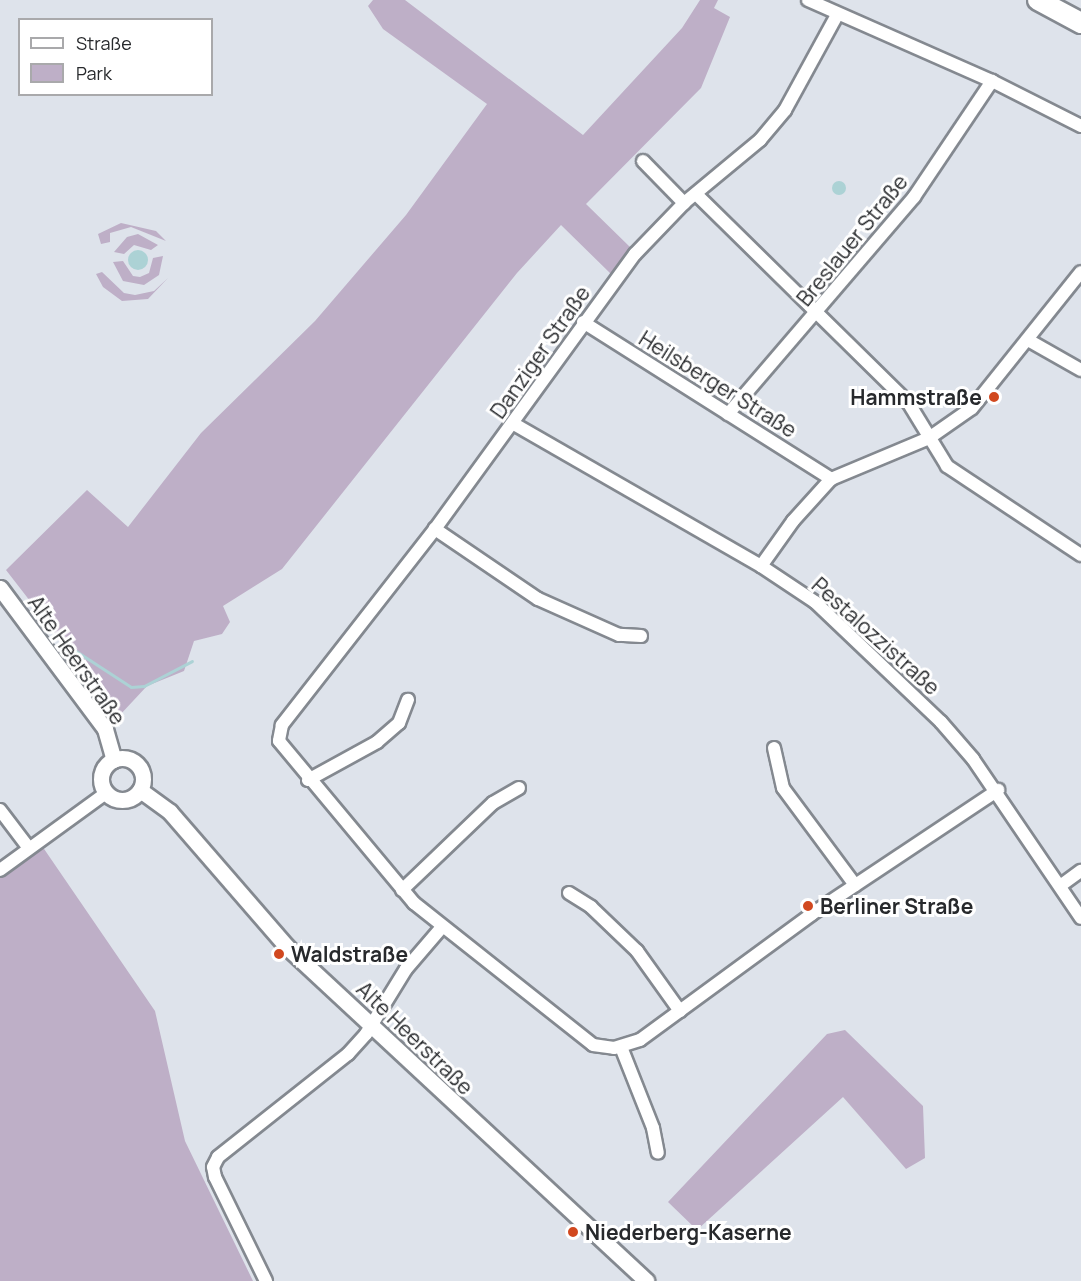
<!DOCTYPE html>
<meta charset="utf-8">
<style>
body{margin:0}
#map{position:relative;width:1081px;height:1281px;overflow:hidden;background:#dee3eb;font-family:Manrope,sans-serif}
div>[style]{position:absolute}
.green>*{inset:0;background:#beafc7}
.water>*{inset:0;background:#acd2d5}
.round{border-radius:50%}
.stream>*{height:3px;margin:-1.5px;padding:0 1.5px;transform-origin:1.5px;border-radius:1.5px;background:#acd2d5}
.roads{filter:drop-shadow(2px 0 #848990) drop-shadow(-2px 0 #848990) drop-shadow(0 2px #848990) drop-shadow(0 -2px #848990)}
.minor>*{height:12px;margin:-6px;padding:0 6px;transform-origin:6px;border-radius:6px;background:#fff}
.tertiary>*{height:15px;margin:-7.5px;padding:0 7.5px;transform-origin:7.5px;border-radius:7.5px;background:#fff}
.tertiary>.ring{margin:-7.5px;padding:0;box-sizing:content-box;background:none;border:15px solid #fff;border-radius:50%}
.primary>*{height:20px;margin:-10px;padding:0 10px;transform-origin:10px;border-radius:10px;background:#fff}
.dots>*{width:16px;height:16px;translate:-50% -50%;box-sizing:border-box;border:3px solid #fff;border-radius:50%}
span{translate:-50% -50%;white-space:nowrap;text-align:center;line-height:1.15;-webkit-text-stroke:6px #fff;paint-order:stroke}
.street-label{font-size:21px;color:#27292c}
.poi-label{font-size:21px;color:#27292c;font-weight:700}
.right{translate:-100% -50%;text-align:right}
.left{translate:0 -50%;text-align:left}
.legend{position:absolute;left:18px;top:18px;width:195px;height:78px;box-sizing:border-box;background:#fff;border:2px solid #a9a9ab;margin:0;padding:8px 10px;list-style:none;font-size:18px;color:#27292c}
.legend li{display:flex;align-items:center;gap:12px;height:30px}
.legend b{width:30px;border:2px solid #a9a9ab}
</style>
<div id="map">
<div class="green">
<div style="clip-path:polygon(373px 0,405px 0,583px 135px,682px 28px,700px 0,718px 0,714px 8px,730px 17px,701px 88px,586px 204px,631px 248px,612px 275px,561px 225px,517px 273px,282px 569px,223px 606px,230px 622px,222px 634px,194px 641px,184px 671px,147px 686px,119px 716px,6px 570px,87px 490px,128px 527px,201px 433px,315px 321px,406px 215px,487px 104px,383px 29px,368px 6px)"></div>
<div style="clip-path:polygon(121px 223px,156px 231px,166px 241px,131px 227px,110px 233px,110px 242px,101px 244px,98px 234px)"></div>
<div style="clip-path:polygon(138px 234px,158px 245px,151px 250px,134px 245px,124px 254px,114px 252px,127px 237px)"></div>
<div style="clip-path:polygon(163px 256px,159px 275px,144px 285px,123px 281px,113px 262px,123px 261px,133px 276px,140px 277px,149px 273px,153px 258px)"></div>
<div style="clip-path:polygon(102px 272px,124px 293px,135px 295px,154px 291px,168px 278px,148px 299px,122px 301px,103px 287px,96px 274px)"></div>
<div style="clip-path:polygon(40px 843px,155px 1011px,185px 1141px,253px 1281px,0 1281px,0 877px)"></div>
<div style="clip-path:polygon(845px 1030px,923px 1106px,925px 1158px,906px 1169px,843px 1097px,697px 1230px,668px 1202px,827px 1034px)"></div>
</div>
<div class="water">
<div class="round" style="left:832px;top:181px;width:14px;height:14px"></div>
<div class="round" style="left:128px;top:250px;width:20px;height:20px"></div>
</div>
<div class="stream">
<div style="left:62px;top:642px;width:82px;rotate:33.1deg"></div>
<div style="left:131px;top:687px;width:13px;rotate:-4deg"></div>
<div style="left:144px;top:686px;width:54px;rotate:-27.5deg"></div>
</div>
<div class="roads">
<div class="minor">
<div style="left:808px;top:0;width:201px;rotate:23.8deg"></div>
<div style="left:992px;top:81px;width:100px;rotate:26.8deg"></div>
<div style="left:643px;top:161px;width:59px;rotate:45.7deg"></div>
<div style="left:696px;top:194px;width:297px;rotate:44.5deg"></div>
<div style="left:908px;top:402px;width:75px;rotate:58.6deg"></div>
<div style="left:947px;top:466px;width:161px;rotate:33.6deg"></div>
<div style="left:583px;top:322px;width:294px;rotate:32.3deg"></div>
<div style="left:1028px;top:340px;width:61px;rotate:29.5deg"></div>
<div style="left:728px;top:414px;width:286px;rotate:-49.4deg"></div>
<div style="left:914px;top:197px;width:140px;rotate:-56.1deg"></div>
<div style="left:514px;top:424px;width:285px;rotate:29.9deg"></div>
<div style="left:761px;top:566px;width:65px;rotate:33.7deg"></div>
<div style="left:815px;top:602px;width:174px;rotate:43.6deg"></div>
<div style="left:941px;top:722px;width:49px;rotate:49.1deg"></div>
<div style="left:973px;top:759px;width:192px;rotate:55.8deg"></div>
<div style="left:435px;top:529px;width:249px;rotate:128deg"></div>
<div style="left:282px;top:725px;width:16px;rotate:101deg"></div>
<div style="left:279px;top:741px;width:211px;rotate:50.2deg"></div>
<div style="left:414px;top:903px;width:228px;rotate:38.4deg"></div>
<div style="left:593px;top:1045px;width:21px;rotate:8deg"></div>
<div style="left:614px;top:1048px;width:27px;rotate:-17deg"></div>
<div style="left:640px;top:1040px;width:213px;rotate:-36.2deg"></div>
<div style="left:812px;top:914px;width:224px;rotate:-33.7deg"></div>
<div style="left:761px;top:566px;width:55px;rotate:-54.6deg"></div>
<div style="left:793px;top:521px;width:57px;rotate:-47.9deg"></div>
<div style="left:831px;top:479px;width:106px;rotate:-22.7deg"></div>
<div style="left:929px;top:438px;width:52px;rotate:-34.9deg"></div>
<div style="left:972px;top:408px;width:174px;rotate:-51.3deg"></div>
<div style="left:641px;top:636px;width:22px;rotate:-177deg"></div>
<div style="left:619px;top:635px;width:89px;rotate:-156deg"></div>
<div style="left:538px;top:599px;width:125px;rotate:-145.8deg"></div>
<div style="left:435px;top:529px;width:340px;rotate:-54deg"></div>
<div style="left:635px;top:254px;width:71px;rotate:-46.1deg"></div>
<div style="left:684px;top:203px;width:99px;rotate:-39.7deg"></div>
<div style="left:760px;top:140px;width:39px;rotate:-50deg"></div>
<div style="left:785px;top:110px;width:108px;rotate:-61.3deg"></div>
<div style="left:774px;top:748px;width:41px;rotate:77.3deg"></div>
<div style="left:783px;top:788px;width:121px;rotate:53.4deg"></div>
<div style="left:308px;top:780px;width:79px;rotate:-28.8deg"></div>
<div style="left:377px;top:742px;width:29px;rotate:-41deg"></div>
<div style="left:399px;top:723px;width:25px;rotate:-69deg"></div>
<div style="left:0;top:810px;width:46px;rotate:52.9deg"></div>
<div style="left:0;top:870px;width:131px;rotate:-36deg"></div>
<div style="left:1060px;top:886px;width:26px;rotate:-36deg"></div>
<div style="left:402px;top:890px;width:126px;rotate:-43.7deg"></div>
<div style="left:493px;top:803px;width:30px;rotate:-30deg"></div>
<div style="left:569px;top:893px;width:26px;rotate:32deg"></div>
<div style="left:591px;top:907px;width:64px;rotate:43.7deg"></div>
<div style="left:637px;top:951px;width:74px;rotate:54.4deg"></div>
<div style="left:621px;top:1047px;width:87px;rotate:68.4deg"></div>
<div style="left:653px;top:1128px;width:25px;rotate:79deg"></div>
<div style="left:266px;top:1281px;width:116px;rotate:-116.1deg"></div>
<div style="left:215px;top:1177px;width:10px;rotate:-101deg"></div>
<div style="left:213px;top:1167px;width:11px;rotate:-63deg"></div>
<div style="left:218px;top:1157px;width:166px;rotate:-38.4deg"></div>
<div style="left:348px;top:1054px;width:27px;rotate:-48deg"></div>
<div style="left:366px;top:1034px;width:76px;rotate:-58.4deg"></div>
<div style="left:406px;top:969px;width:55px;rotate:-49.4deg"></div>
</div>
<div class="tertiary">
<div style="left:0;top:588px;width:176px;rotate:53.3deg"></div>
<div style="left:105px;top:729px;width:32px;rotate:74deg"></div>
<div class="ring" style="left:101px;top:758px;width:27px;height:27px"></div>
<div style="left:140px;top:790px;width:37px;rotate:36deg"></div>
<div style="left:170px;top:812px;width:177px;rotate:49.1deg"></div>
<div style="left:286px;top:946px;width:492px;rotate:42.9deg"></div>
</div>
<div class="primary">
<div style="left:1038px;top:0;width:49px;rotate:28.1deg"></div>
</div>
</div>
<div class="dots">
<div style="left:994px;top:397px;background:#d1481f"></div>
<div style="left:808px;top:906px;background:#d1481f"></div>
<div style="left:279px;top:954px;background:#d1481f"></div>
<div style="left:573px;top:1232px;background:#d1481f"></div>
</div>
<div class="street-label">
<span style="left:852px;top:240px;rotate:-51deg">Breslauer Straße</span>
<span style="left:540px;top:352px;rotate:-55deg">Danziger Straße</span>
<span style="left:718px;top:384px;rotate:32deg">Heilsberger Straße</span>
<span style="left:876px;top:636px;rotate:42deg">Pestalozzistraße</span>
<span style="left:77px;top:660px;rotate:55deg">Alte Heerstraße</span>
<span style="left:415px;top:1038px;rotate:44deg">Alte Heerstraße</span>
</div>
<div class="poi-label">
<span class="right" style="left:982px;top:397px">Hammstraße</span>
<span class="left" style="left:820px;top:906px">Berliner Straße</span>
<span class="left" style="left:291px;top:954px">Waldstraße</span>
<span class="left" style="left:585px;top:1232px">Niederberg-Kaserne</span>
</div>
<ul class="legend">
<li><b style="height:8px;background:#fff"></b>Straße</li>
<li><b style="height:16px;background:#beafc7"></b>Park</li>
</ul>
</div>
